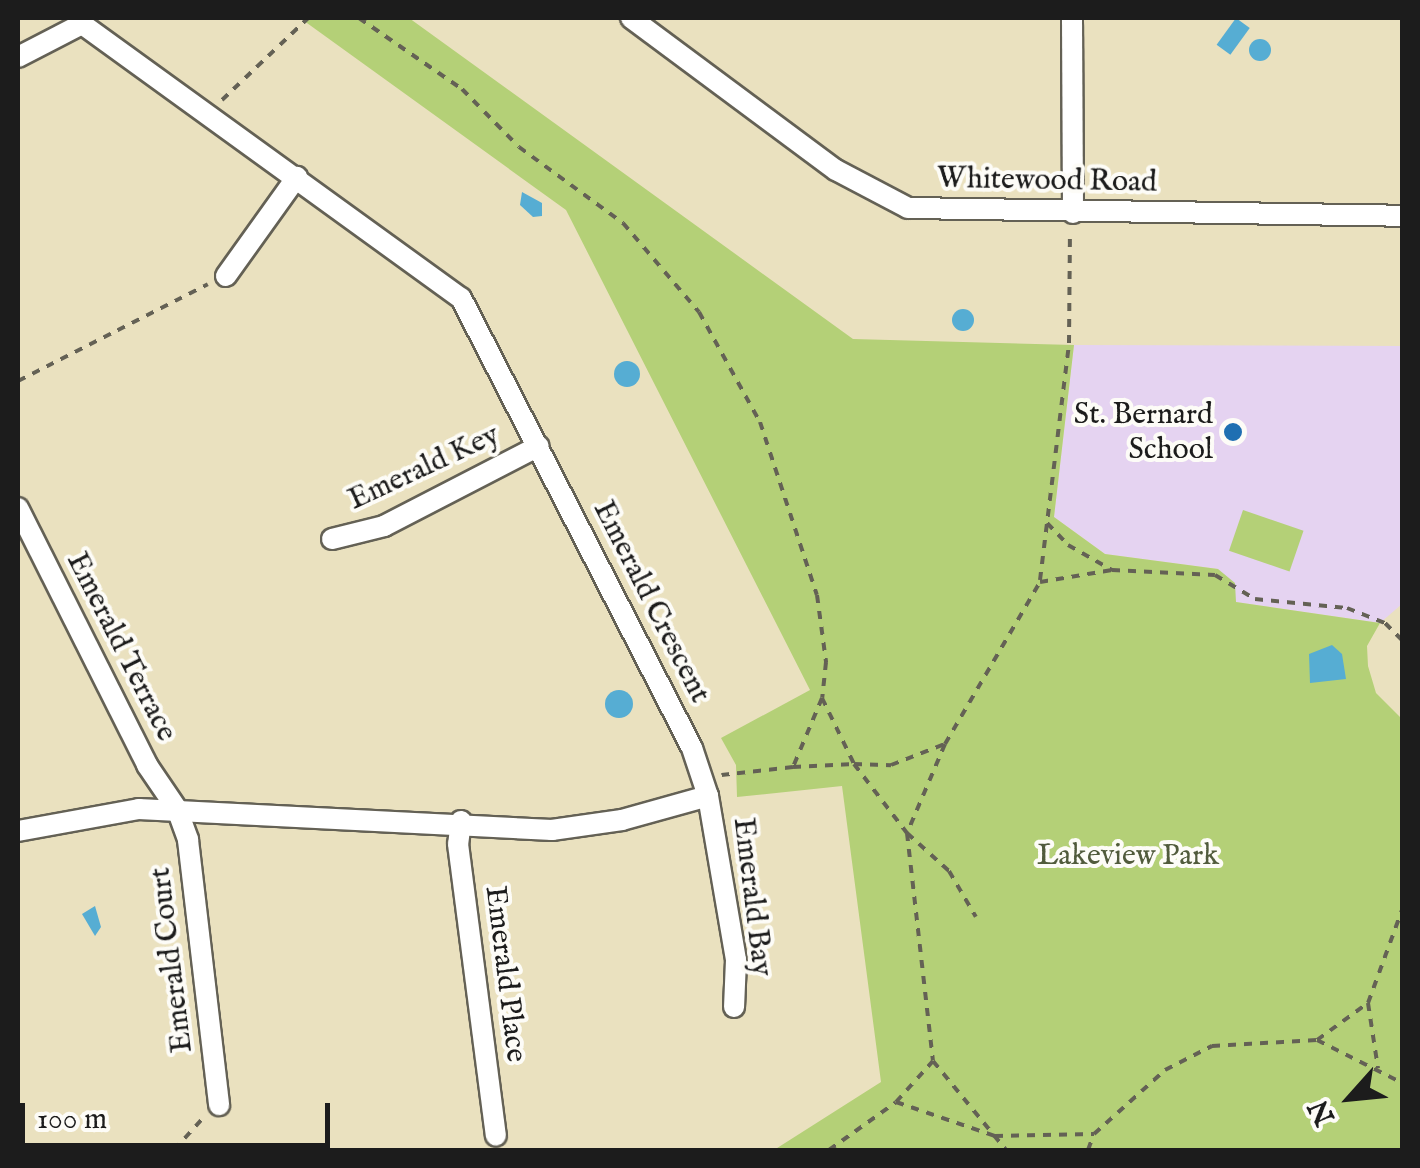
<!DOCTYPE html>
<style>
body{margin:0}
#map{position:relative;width:1420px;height:1168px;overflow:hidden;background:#eae1bf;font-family:"IM FELL English",serif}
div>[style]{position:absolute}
.built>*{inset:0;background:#e5d3f1}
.green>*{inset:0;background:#b4d077;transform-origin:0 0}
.water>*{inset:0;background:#56add3;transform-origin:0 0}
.round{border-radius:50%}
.path>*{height:4px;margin-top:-2px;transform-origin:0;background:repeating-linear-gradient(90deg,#646155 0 8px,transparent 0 16px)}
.roads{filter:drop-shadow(2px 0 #646155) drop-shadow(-2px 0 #646155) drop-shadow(0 2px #646155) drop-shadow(0 -2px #646155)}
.minor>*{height:20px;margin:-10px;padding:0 10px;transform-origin:10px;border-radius:10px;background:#fff}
.dots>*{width:28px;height:28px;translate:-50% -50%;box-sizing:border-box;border:5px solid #fdfcf7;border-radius:50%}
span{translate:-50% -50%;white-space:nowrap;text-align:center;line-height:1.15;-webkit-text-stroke:8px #fdfcf7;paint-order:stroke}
.street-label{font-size:30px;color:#1c1c1c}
.poi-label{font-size:30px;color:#1c1c1c}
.right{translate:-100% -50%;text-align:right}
.park-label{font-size:30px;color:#515b3c}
.frame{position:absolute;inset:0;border:20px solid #1c1c1c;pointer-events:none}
.north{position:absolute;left:1300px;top:1048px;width:100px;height:100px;-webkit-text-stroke:8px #fdfcf7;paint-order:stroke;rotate:243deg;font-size:28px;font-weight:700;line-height:40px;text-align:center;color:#1c1c1c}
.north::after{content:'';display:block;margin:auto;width:35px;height:45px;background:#1c1c1c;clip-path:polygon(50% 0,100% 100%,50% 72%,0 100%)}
.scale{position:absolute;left:20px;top:1103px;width:310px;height:45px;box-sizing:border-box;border:5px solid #1c1c1c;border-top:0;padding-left:12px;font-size:30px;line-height:35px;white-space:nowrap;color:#1c1c1c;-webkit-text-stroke:8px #fdfcf7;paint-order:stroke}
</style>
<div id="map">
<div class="built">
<div style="clip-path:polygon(1074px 345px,1402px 346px,1402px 604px,1380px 623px,1236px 602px,1218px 569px,1105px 554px,1054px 517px)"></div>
</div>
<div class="green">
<div style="clip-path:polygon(300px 18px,409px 18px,853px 339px,1074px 345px,1054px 517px,1105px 554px,1218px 569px,1235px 583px,1236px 602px,1380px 623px,1367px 646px,1368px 666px,1376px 693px,1402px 719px,1402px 1150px,774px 1150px,881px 1082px,842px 786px,737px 797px,736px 765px,721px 738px,810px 690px,566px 210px)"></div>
<div style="left:1243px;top:510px;width:64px;height:43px;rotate:19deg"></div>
</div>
<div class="water">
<div style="left:1236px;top:18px;width:17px;height:33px;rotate:36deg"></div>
<div class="round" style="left:1249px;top:39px;width:22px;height:22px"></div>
<div style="clip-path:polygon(522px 192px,542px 203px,542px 216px,533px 217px,520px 205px)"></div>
<div class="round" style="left:952px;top:309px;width:22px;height:22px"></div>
<div class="round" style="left:614px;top:361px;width:26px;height:26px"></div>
<div style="clip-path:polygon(1332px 645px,1342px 654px,1346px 679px,1310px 683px,1309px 654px)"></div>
<div class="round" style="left:605px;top:690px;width:28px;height:28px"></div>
<div style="clip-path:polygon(95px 906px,101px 927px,95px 936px,82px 914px)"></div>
</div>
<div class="path">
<div style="left:359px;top:18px;width:125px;rotate:34.6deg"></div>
<div style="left:462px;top:89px;width:81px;rotate:45.5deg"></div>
<div style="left:519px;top:147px;width:129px;rotate:36.2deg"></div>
<div style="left:623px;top:223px;width:117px;rotate:49.5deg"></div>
<div style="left:699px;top:312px;width:126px;rotate:61deg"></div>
<div style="left:760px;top:422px;width:182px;rotate:71.8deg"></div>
<div style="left:817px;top:595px;width:68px;rotate:82.3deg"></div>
<div style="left:826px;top:662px;width:36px;rotate:96deg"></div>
<div style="left:822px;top:698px;width:75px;rotate:112.8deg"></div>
<div style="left:793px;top:767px;width:72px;rotate:173.7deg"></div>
<div style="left:222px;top:100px;width:119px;rotate:-43.6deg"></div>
<div style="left:18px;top:381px;width:213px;rotate:-27deg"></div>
<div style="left:1047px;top:523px;width:30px;rotate:46deg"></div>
<div style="left:1068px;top:545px;width:51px;rotate:29.6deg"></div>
<div style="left:1112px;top:570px;width:103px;rotate:2.8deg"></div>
<div style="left:1215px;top:575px;width:47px;rotate:31deg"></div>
<div style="left:1255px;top:599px;width:92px;rotate:5.6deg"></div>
<div style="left:1347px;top:608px;width:41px;rotate:21.5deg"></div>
<div style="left:1385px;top:623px;width:24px;rotate:45deg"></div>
<div style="left:1040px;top:580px;width:239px;rotate:-83deg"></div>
<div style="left:1069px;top:343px;width:111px;rotate:-89.5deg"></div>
<div style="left:822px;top:698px;width:73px;rotate:64.1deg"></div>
<div style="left:854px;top:764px;width:37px;rotate:2deg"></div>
<div style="left:891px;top:765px;width:58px;rotate:-21.3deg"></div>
<div style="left:945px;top:744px;width:188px;rotate:-59.6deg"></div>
<div style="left:1040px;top:582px;width:73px;rotate:-9.5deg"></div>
<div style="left:1402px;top:707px;width:19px;rotate:90deg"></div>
<div style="left:945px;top:744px;width:97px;rotate:113.1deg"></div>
<div style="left:907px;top:833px;width:57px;rotate:42.1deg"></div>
<div style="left:949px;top:871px;width:53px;rotate:59.6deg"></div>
<div style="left:793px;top:767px;width:61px;rotate:-2.8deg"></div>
<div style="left:854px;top:764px;width:87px;rotate:52.5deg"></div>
<div style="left:907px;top:833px;width:229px;rotate:83.5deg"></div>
<div style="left:933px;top:1061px;width:115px;rotate:50.6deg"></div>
<div style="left:1368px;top:1003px;width:66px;rotate:81.3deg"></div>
<div style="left:1317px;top:1040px;width:63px;rotate:-36deg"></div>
<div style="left:1368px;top:1003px;width:99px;rotate:-69.9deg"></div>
<div style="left:896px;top:1102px;width:55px;rotate:-47.9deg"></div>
<div style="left:174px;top:1150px;width:45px;rotate:-47.7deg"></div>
<div style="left:829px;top:1150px;width:82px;rotate:-35.6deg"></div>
<div style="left:896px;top:1102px;width:105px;rotate:19deg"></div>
<div style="left:995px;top:1136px;width:99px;rotate:-1.2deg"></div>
<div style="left:1094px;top:1134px;width:96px;rotate:-42deg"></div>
<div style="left:1165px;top:1070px;width:53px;rotate:-27.1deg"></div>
<div style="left:1212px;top:1046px;width:105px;rotate:-3.3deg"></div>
<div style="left:1317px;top:1040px;width:95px;rotate:26.8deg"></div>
<div style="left:1088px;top:1150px;width:15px;rotate:-70deg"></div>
</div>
<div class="roads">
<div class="minor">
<div style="left:631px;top:18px;width:255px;rotate:36.6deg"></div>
<div style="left:836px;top:170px;width:81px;rotate:27.8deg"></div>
<div style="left:908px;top:208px;width:494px;rotate:0.9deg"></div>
<div style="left:1072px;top:18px;width:195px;rotate:89.7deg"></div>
<div style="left:18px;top:57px;width:72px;rotate:-27.3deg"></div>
<div style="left:82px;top:24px;width:468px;rotate:35.9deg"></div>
<div style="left:461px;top:298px;width:506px;rotate:62.83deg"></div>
<div style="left:692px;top:748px;width:51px;rotate:71.6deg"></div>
<div style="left:708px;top:796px;width:89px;rotate:164.4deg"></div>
<div style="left:622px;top:820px;width:71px;rotate:171.9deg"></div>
<div style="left:552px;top:830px;width:414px;rotate:-177.1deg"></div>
<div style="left:139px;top:809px;width:123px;rotate:169.7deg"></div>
<div style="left:226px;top:276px;width:122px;rotate:-54.4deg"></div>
<div style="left:18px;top:508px;width:288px;rotate:63.3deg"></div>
<div style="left:147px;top:765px;width:53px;rotate:55.7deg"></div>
<div style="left:177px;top:809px;width:33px;rotate:70deg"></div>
<div style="left:188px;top:840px;width:267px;rotate:83.3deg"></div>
<div style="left:332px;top:539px;width:54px;rotate:-14deg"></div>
<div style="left:384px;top:526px;width:174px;rotate:-27.3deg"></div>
<div style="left:708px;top:796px;width:166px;rotate:80.3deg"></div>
<div style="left:736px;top:960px;width:47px;rotate:92.4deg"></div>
<div style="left:461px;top:821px;width:23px;rotate:97deg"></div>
<div style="left:458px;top:844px;width:294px;rotate:82.6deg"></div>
</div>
</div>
<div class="dots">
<div style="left:1233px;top:432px;background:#1f6fb2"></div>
</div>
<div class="street-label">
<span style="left:1047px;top:181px;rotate:1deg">Whitewood Road</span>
<span style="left:424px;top:468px;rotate:-25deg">Emerald Key</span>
<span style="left:651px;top:602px;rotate:63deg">Emerald Crescent</span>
<span style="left:121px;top:647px;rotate:63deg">Emerald Terrace</span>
<span style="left:752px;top:897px;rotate:83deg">Emerald Bay</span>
<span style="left:172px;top:960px;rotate:-97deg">Emerald Court</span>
<span style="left:505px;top:974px;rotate:83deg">Emerald Place</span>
</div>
<div class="poi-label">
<span class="right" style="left:1213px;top:432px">St. Bernard<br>School</span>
</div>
<div class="park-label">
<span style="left:1128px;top:856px">Lakeview Park</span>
</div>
<div class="frame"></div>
<div class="north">N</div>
<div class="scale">100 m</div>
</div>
